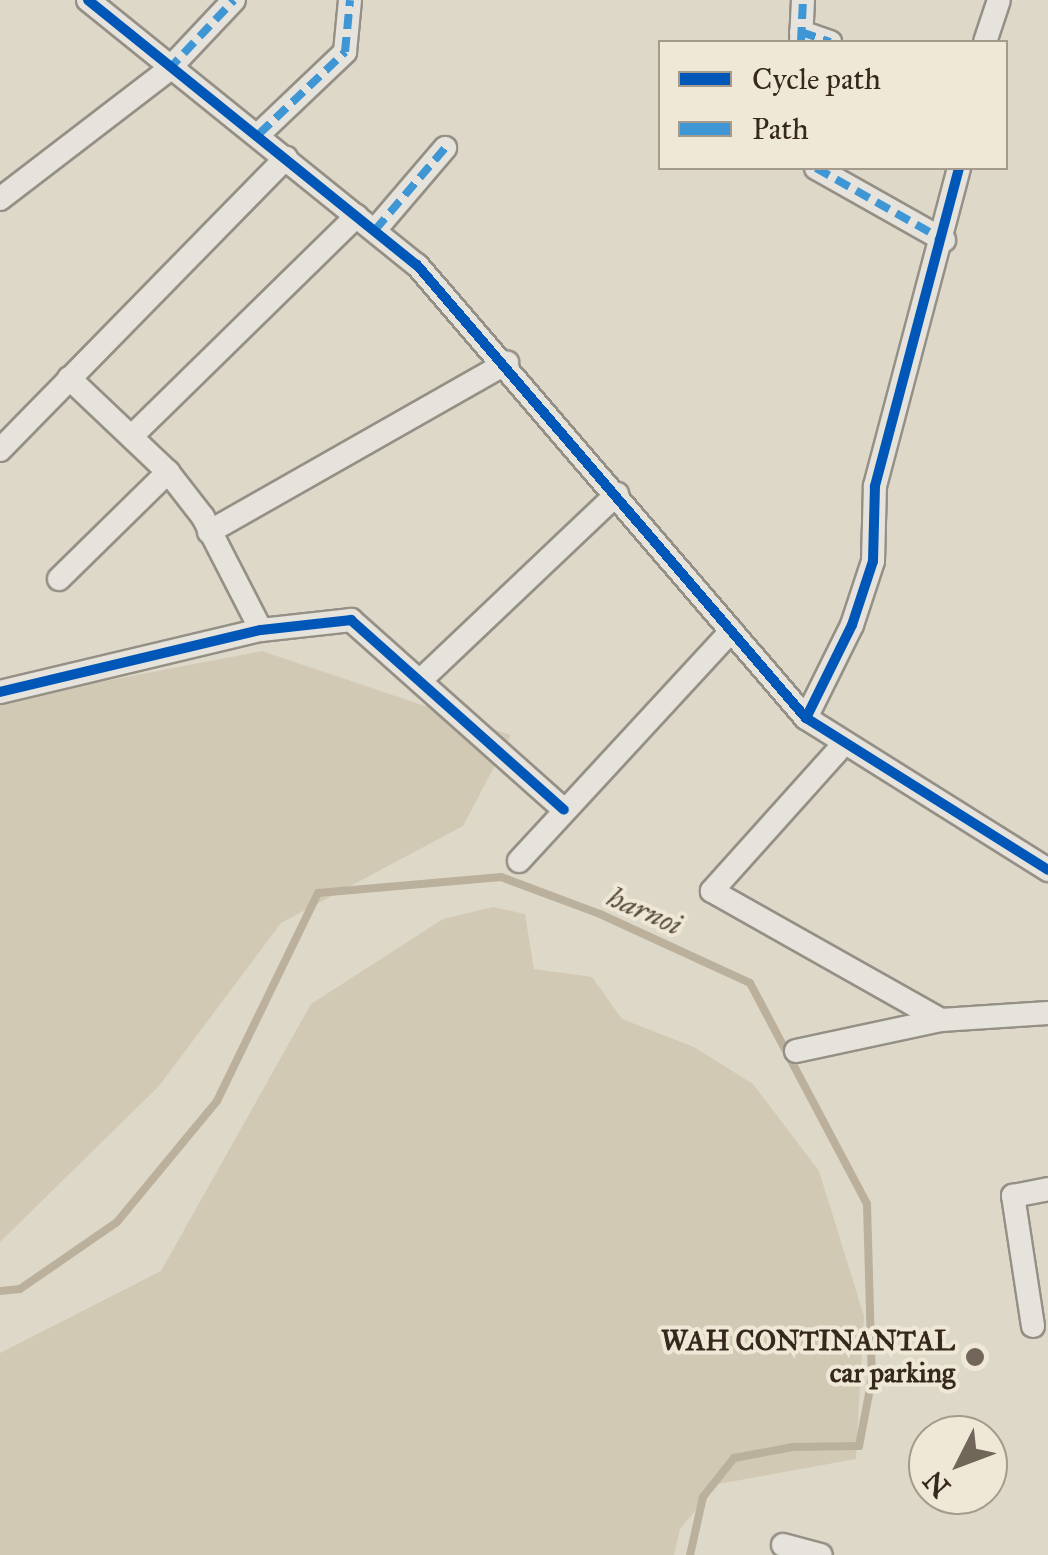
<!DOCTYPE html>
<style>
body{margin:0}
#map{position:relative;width:1048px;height:1555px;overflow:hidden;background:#ded8c9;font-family:"IM FELL Great Primer",serif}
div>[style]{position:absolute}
.green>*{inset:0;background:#d2c9b5}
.stream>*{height:8px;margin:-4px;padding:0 4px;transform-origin:4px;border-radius:4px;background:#bab09c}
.roads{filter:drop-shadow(2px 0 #959086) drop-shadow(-2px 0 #959086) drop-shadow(0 2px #959086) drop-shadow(0 -2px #959086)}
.minor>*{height:22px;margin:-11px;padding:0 11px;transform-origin:11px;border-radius:11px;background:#e6e3dc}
.quiet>*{height:8px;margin-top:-4px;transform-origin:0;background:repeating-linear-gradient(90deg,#3e96d5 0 15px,transparent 0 23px)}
.cycleway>*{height:10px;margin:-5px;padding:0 5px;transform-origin:5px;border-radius:5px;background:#0057b8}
.dots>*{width:28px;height:28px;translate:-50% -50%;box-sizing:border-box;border:5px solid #efe8d7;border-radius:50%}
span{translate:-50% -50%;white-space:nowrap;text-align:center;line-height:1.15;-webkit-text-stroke:8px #efe8d7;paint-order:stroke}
.poi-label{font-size:28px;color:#37281d;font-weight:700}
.right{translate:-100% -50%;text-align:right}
.water-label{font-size:30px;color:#5a4c3d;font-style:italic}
.legend{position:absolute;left:658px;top:40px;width:350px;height:130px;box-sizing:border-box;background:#efe8d7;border:2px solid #a59b8d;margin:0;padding:12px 18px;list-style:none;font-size:30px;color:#37281d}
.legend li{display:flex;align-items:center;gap:20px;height:50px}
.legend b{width:50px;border:2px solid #a59b8d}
.north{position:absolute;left:908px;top:1415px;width:100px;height:100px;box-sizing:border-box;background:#efe8d7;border:2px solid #a59b8d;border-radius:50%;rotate:228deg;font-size:28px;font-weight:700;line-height:40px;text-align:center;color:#37281d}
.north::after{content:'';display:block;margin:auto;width:35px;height:45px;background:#716659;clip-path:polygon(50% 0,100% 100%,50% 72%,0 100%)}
</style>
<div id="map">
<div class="green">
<div style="clip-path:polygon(262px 651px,511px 735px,463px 826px,281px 923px,159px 1086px,0 1242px,0 679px,58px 690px)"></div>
<div style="clip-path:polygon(493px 907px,525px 914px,534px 969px,592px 977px,622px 1019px,694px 1047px,753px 1084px,819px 1171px,864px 1316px,856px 1459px,718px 1484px,680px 1529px,674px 1555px,0 1555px,0 1353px,161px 1271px,311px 1004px,443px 919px)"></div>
</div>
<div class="stream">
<div style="left:0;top:1291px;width:20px;rotate:-6deg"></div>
<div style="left:20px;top:1289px;width:118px;rotate:-34.6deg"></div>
<div style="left:117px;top:1222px;width:157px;rotate:-50.4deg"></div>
<div style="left:217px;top:1101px;width:231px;rotate:-64.1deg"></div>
<div style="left:318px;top:893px;width:184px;rotate:-5deg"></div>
<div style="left:501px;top:877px;width:106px;rotate:20.5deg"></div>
<div style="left:600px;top:914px;width:165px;rotate:24.7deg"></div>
<div style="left:750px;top:983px;width:250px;rotate:62.1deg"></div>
<div style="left:867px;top:1204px;width:174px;rotate:88.4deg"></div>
<div style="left:872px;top:1378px;width:69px;rotate:100.8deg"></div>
<div style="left:859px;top:1446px;width:66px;rotate:179.1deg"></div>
<div style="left:793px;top:1447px;width:60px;rotate:169.4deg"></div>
<div style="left:734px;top:1458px;width:50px;rotate:128.5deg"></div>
<div style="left:703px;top:1497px;width:59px;rotate:102.6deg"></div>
</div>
<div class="roads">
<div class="minor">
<div style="left:88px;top:0;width:422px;rotate:38.9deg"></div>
<div style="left:417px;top:265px;width:597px;rotate:49.35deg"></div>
<div style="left:806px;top:718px;width:286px;rotate:32.1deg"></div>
<div style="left:801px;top:32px;width:31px;rotate:19deg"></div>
<div style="left:801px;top:42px;width:42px;rotate:-87.3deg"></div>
<div style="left:985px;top:42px;width:44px;rotate:-71.6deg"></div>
<div style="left:259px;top:134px;width:119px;rotate:-43.6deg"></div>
<div style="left:345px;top:52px;width:52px;rotate:-84.5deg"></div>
<div style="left:816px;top:168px;width:147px;rotate:29.4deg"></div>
<div style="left:0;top:199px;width:212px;rotate:-37.5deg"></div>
<div style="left:168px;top:70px;width:96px;rotate:-46.7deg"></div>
<div style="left:375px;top:230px;width:108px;rotate:-49.5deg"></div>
<div style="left:69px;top:378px;width:137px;rotate:43.5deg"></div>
<div style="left:168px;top:472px;width:57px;rotate:52.1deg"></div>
<div style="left:203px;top:517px;width:127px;rotate:62.8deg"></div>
<div style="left:133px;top:435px;width:313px;rotate:-44.4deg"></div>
<div style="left:0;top:450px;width:409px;rotate:-45.6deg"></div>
<div style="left:209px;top:532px;width:343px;rotate:-29.6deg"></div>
<div style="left:59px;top:579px;width:153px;rotate:-44.5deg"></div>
<div style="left:422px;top:679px;width:269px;rotate:-43.5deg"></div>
<div style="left:0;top:692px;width:268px;rotate:-13.4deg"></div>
<div style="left:261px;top:630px;width:91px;rotate:-6.3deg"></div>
<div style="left:351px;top:620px;width:285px;rotate:41.7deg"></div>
<div style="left:806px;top:718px;width:104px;rotate:-63.7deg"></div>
<div style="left:852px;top:625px;width:67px;rotate:-71.8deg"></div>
<div style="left:873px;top:561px;width:75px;rotate:-88.5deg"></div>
<div style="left:875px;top:486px;width:329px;rotate:-75.2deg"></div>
<div style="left:842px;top:746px;width:195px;rotate:131.9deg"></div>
<div style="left:712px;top:891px;width:263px;rotate:29.4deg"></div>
<div style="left:941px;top:1020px;width:107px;rotate:-3.7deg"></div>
<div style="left:519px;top:861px;width:313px;rotate:-47.3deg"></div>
<div style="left:796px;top:1051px;width:148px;rotate:-12.1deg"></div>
<div style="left:1033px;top:1326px;width:132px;rotate:-98.7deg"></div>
<div style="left:1013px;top:1196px;width:36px;rotate:-11deg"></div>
<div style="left:783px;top:1545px;width:39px;rotate:15deg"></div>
</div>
</div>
<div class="quiet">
<div style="left:801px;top:32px;width:31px;rotate:19deg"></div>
<div style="left:801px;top:42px;width:42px;rotate:-87.3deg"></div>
<div style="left:168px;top:70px;width:96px;rotate:-46.7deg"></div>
<div style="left:259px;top:134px;width:119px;rotate:-43.6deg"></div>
<div style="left:345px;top:52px;width:52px;rotate:-84.5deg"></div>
<div style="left:816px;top:168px;width:147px;rotate:29.4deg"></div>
<div style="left:375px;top:230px;width:108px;rotate:-49.5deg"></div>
</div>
<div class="cycleway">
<div style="left:88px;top:0;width:422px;rotate:38.9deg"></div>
<div style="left:417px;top:265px;width:597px;rotate:49.35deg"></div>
<div style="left:806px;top:718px;width:286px;rotate:32.1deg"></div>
<div style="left:0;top:692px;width:268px;rotate:-13.4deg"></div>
<div style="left:261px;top:630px;width:91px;rotate:-6.3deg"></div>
<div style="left:351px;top:620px;width:285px;rotate:41.7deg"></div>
<div style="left:806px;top:718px;width:104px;rotate:-63.7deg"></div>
<div style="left:852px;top:625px;width:67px;rotate:-71.8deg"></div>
<div style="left:873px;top:561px;width:75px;rotate:-88.5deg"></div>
<div style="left:875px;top:486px;width:329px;rotate:-75.2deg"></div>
</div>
<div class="dots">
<div style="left:975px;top:1357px;background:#716659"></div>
</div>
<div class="poi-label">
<span class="right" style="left:955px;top:1357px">WAH CONTINANTAL<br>car parking</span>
</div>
<div class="water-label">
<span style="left:645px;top:911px;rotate:24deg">harnoi</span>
</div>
<ul class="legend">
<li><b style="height:12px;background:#0057b8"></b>Cycle path</li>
<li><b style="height:12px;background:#3e96d5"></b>Path</li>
</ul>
<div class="north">N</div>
</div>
